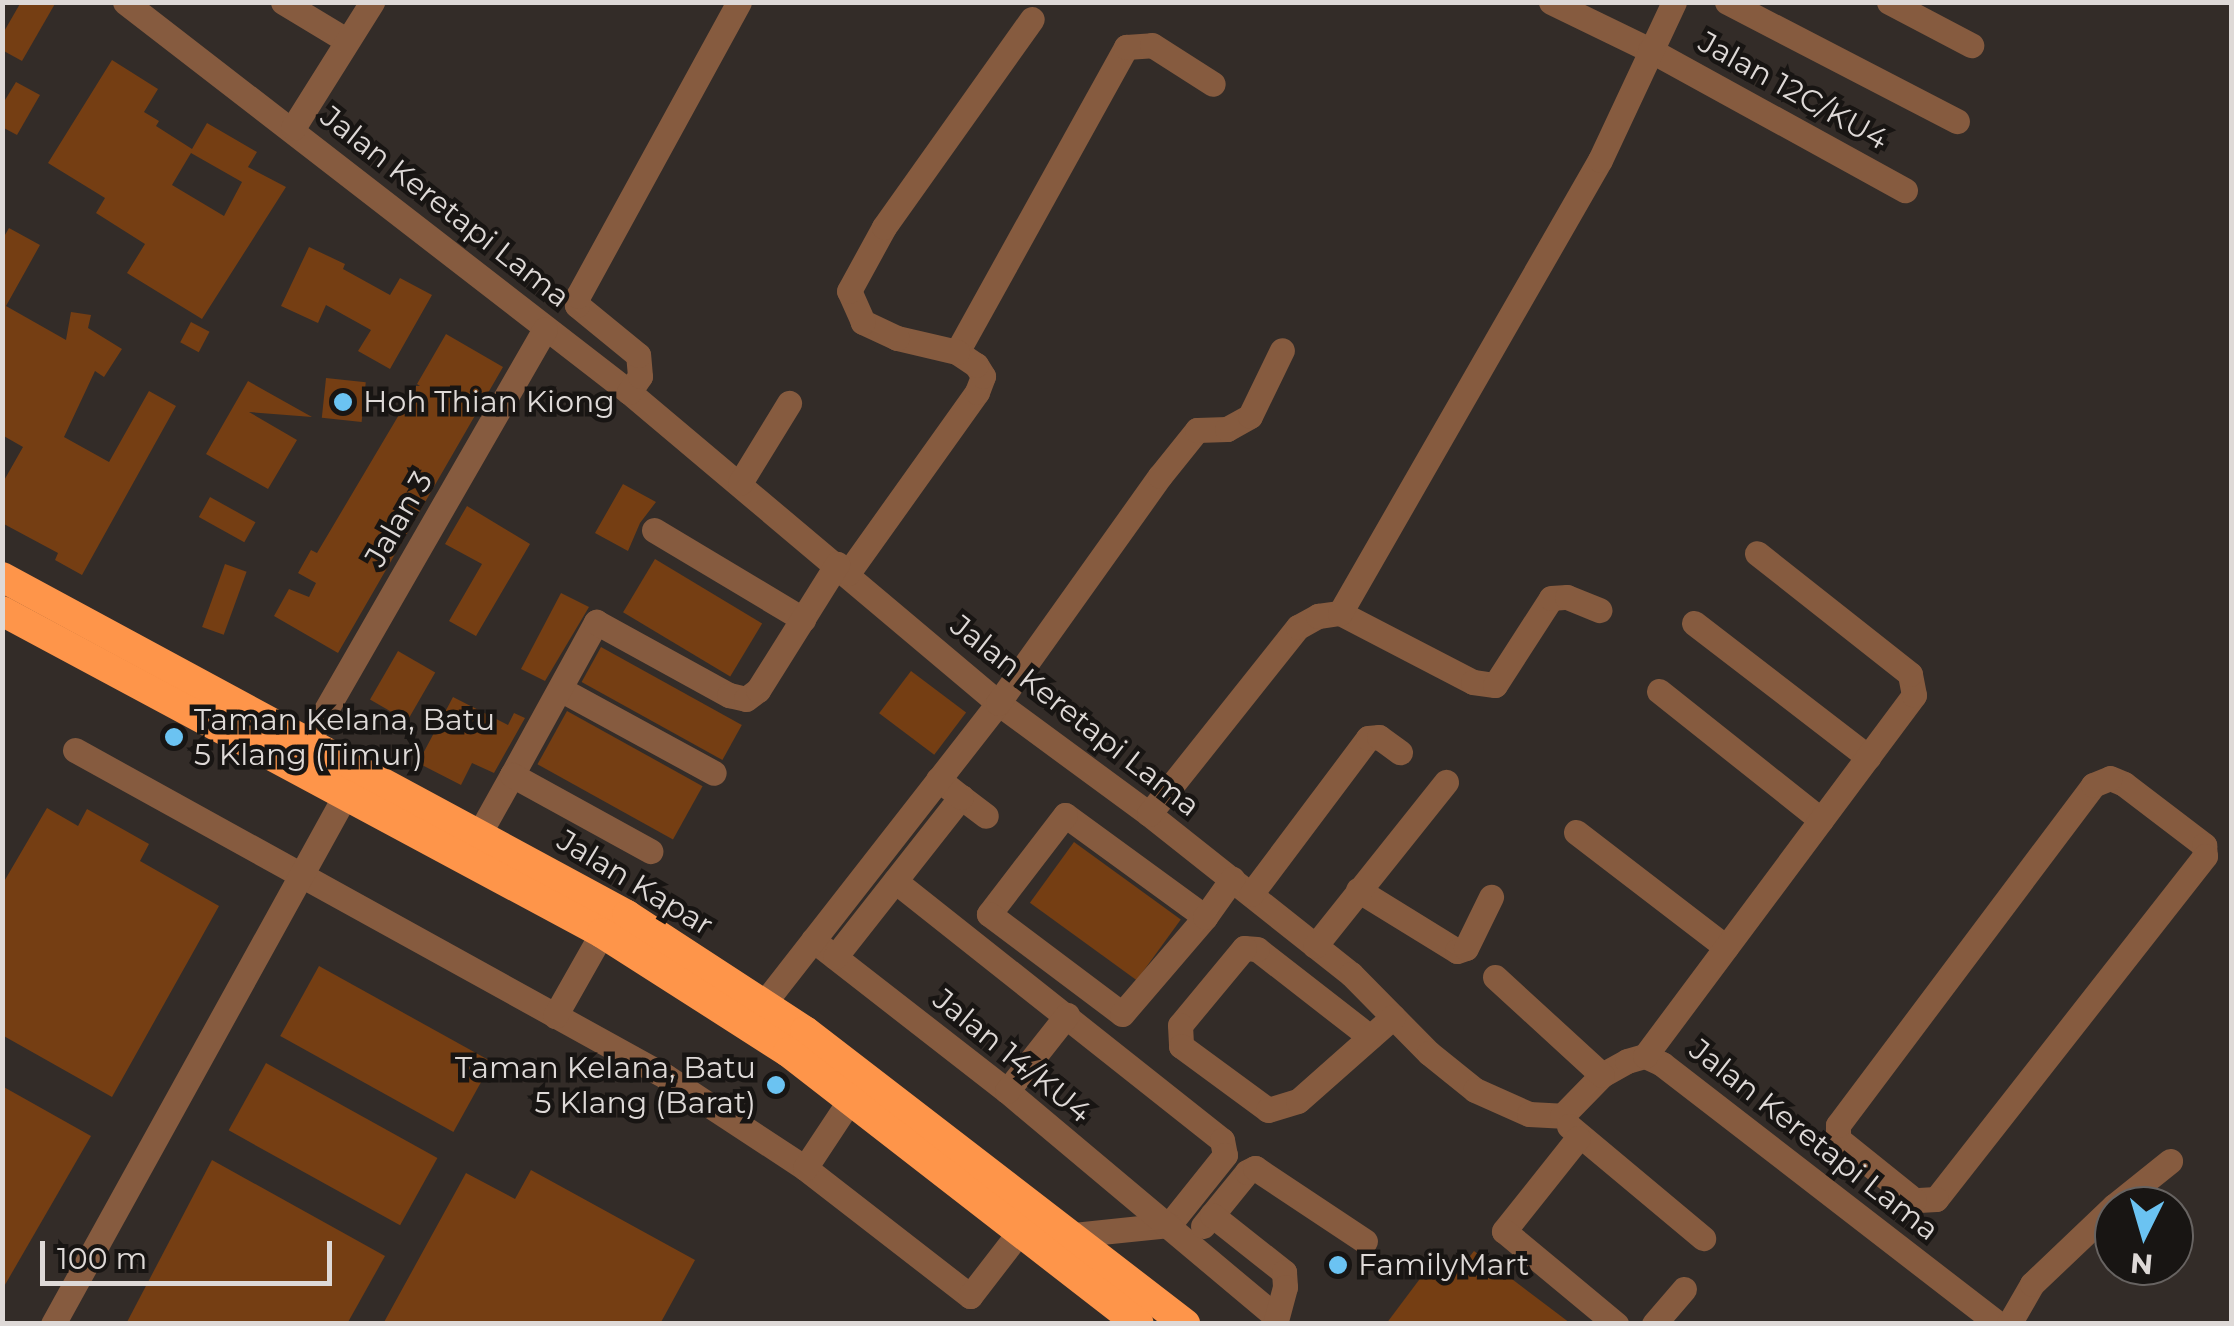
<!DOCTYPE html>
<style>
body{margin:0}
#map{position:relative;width:2234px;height:1326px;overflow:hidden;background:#332c28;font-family:Montserrat,sans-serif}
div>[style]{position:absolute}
.building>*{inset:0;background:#753e13;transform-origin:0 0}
.minor>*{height:25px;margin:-12.5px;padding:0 12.5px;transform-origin:12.5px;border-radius:12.5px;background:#865b3f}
.highway>*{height:30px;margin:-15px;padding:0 15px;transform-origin:15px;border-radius:15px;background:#fe954a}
.dots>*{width:28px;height:28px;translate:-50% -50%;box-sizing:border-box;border:5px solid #181513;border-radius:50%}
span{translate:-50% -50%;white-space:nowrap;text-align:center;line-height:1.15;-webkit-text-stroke:9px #181513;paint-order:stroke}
.street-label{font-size:30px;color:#ded9d7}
.poi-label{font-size:30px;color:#ded9d7}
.left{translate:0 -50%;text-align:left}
.right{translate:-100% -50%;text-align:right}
.frame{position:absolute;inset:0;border:5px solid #ded9d7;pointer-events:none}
.north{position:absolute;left:2094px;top:1186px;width:100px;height:100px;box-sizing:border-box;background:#181513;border:2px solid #676361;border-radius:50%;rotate:185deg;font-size:28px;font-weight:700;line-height:40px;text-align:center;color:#ded9d7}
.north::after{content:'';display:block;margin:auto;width:35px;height:45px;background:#6bc3f2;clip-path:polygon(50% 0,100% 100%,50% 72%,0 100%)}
.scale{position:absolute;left:40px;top:1241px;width:292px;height:45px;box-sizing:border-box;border:5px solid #ded9d7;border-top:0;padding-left:12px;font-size:30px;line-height:35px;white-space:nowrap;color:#ded9d7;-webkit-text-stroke:8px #181513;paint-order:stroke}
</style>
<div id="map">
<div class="building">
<div style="clip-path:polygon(21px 2px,56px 2px,22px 61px,2px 50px,2px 35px)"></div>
<div style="clip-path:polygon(evenodd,112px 60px,158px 89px,144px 112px,159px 121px,156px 126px,192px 149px,207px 123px,257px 152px,248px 167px,286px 187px,202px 319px,127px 273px,145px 244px,96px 213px,105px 198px,48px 163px,112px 60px,191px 153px,242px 182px,224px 216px,172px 185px,191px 153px)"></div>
<div style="clip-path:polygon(16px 82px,40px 95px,17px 135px,2px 127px,2px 105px)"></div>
<div style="clip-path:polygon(9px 228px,40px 245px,6px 306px,66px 340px,71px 312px,91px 315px,88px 328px,122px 349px,104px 377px,95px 371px,64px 437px,109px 462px,149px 391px,176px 406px,82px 575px,55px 560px,58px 553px,2px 523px,2px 484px,23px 447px,2px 435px,2px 240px)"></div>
<div style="clip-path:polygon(309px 247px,345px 264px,343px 269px,390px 295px,400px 278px,432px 295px,390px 369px,358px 351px,371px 330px,326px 305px,318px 323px,281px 306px)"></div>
<div style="left:191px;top:322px;width:21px;height:23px;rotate:28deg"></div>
<div style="clip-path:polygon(446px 334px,503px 367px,338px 653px,274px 616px,289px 589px,309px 597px,316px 583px,298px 573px,311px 550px,317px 553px,416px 386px,420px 386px,417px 384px)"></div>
<div style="left:326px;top:378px;width:40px;height:40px;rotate:6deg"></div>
<div style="clip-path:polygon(248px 381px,312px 417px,249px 412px,297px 440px,268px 489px,206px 454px)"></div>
<div style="clip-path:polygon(623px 484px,656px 502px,640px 523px,628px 551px,595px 533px)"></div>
<div style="left:210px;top:497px;width:52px;height:23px;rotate:29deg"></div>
<div style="clip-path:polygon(467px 506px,530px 544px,476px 636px,449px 621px,482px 564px,445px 544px)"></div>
<div style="left:655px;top:559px;width:125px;height:62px;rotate:31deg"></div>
<div style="left:225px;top:564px;width:23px;height:67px;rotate:20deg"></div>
<div style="clip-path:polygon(561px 593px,589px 607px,545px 681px,521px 669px)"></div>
<div style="left:601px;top:647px;width:161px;height:40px;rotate:29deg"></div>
<div style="left:398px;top:651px;width:43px;height:56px;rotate:30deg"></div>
<div style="left:911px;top:671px;width:69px;height:53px;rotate:37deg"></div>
<div style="clip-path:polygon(453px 697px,508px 725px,514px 713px,525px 718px,494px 773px,472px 763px,461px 785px,418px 763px)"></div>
<div style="left:567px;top:711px;width:155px;height:61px;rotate:29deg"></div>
<div style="clip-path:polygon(47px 808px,78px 826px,87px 809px,149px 844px,140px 861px,219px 906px,112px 1097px,2px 1035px,2px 885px)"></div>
<div style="left:1074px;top:842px;width:132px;height:75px;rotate:36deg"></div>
<div style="left:319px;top:966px;width:198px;height:80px;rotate:29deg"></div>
<div style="left:266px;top:1063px;width:196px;height:77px;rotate:29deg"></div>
<div style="clip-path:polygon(2px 1086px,91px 1136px,2px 1290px)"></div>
<div style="clip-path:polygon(212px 1160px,385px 1256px,347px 1324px,126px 1324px)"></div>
<div style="clip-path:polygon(531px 1170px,695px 1260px,660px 1324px,383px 1324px,466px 1173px,515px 1199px)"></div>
<div style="clip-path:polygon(1474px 1251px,1504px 1273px,1570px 1323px,1386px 1324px,1428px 1268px,1448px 1284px)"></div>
</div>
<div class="minor">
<div style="left:125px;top:2px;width:637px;rotate:37.73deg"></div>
<div style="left:629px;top:392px;width:483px;rotate:40.1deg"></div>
<div style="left:998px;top:703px;width:187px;rotate:36.3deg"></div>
<div style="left:1149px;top:814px;width:258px;rotate:38.4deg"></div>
<div style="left:1351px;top:974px;width:111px;rotate:45.4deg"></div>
<div style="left:1429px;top:1053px;width:59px;rotate:38.8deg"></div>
<div style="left:1475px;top:1090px;width:59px;rotate:24deg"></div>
<div style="left:1529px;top:1114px;width:33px;rotate:3deg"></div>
<div style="left:1562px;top:1116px;width:57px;rotate:-45.7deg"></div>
<div style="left:1602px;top:1075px;width:29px;rotate:-29deg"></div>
<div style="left:1627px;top:1061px;width:19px;rotate:-16deg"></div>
<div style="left:1645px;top:1056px;width:19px;rotate:25deg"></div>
<div style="left:1662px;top:1064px;width:426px;rotate:37.7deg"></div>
<div style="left:283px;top:2px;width:74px;rotate:31.1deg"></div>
<div style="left:1551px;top:2px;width:110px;rotate:25.9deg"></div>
<div style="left:1650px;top:50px;width:291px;rotate:28.8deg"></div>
<div style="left:1727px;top:2px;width:259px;rotate:27.4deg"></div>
<div style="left:1889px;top:2px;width:93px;rotate:27.7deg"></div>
<div style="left:293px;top:128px;width:149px;rotate:-57.9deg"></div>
<div style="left:957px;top:352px;width:349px;rotate:-61deg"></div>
<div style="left:1126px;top:47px;width:26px;rotate:-4deg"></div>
<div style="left:1152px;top:45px;width:72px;rotate:32.6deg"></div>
<div style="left:629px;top:392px;width:19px;rotate:-55deg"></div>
<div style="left:640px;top:376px;width:21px;rotate:-95deg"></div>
<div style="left:638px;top:355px;width:79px;rotate:-140.7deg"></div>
<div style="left:577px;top:305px;width:9px;rotate:-84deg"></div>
<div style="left:578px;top:296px;width:335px;rotate:-61.3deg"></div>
<div style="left:740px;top:483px;width:94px;rotate:-58.5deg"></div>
<div style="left:654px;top:530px;width:174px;rotate:30.9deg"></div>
<div style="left:848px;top:573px;width:222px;rotate:-54.5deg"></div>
<div style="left:977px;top:392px;width:17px;rotate:-69deg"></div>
<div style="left:983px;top:376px;width:13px;rotate:-122deg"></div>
<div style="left:976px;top:365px;width:23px;rotate:-146deg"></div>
<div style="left:957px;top:352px;width:62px;rotate:-166.9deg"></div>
<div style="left:897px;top:338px;width:38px;rotate:-155deg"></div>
<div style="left:863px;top:322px;width:34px;rotate:-114deg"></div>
<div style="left:849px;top:291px;width:73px;rotate:-61.3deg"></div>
<div style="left:884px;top:227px;width:255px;rotate:-54.6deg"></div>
<div style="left:1340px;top:613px;width:150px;rotate:27.4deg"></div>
<div style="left:1473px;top:682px;width:22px;rotate:8deg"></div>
<div style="left:1495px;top:685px;width:103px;rotate:-57.2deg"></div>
<div style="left:1551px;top:598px;width:16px;rotate:-4deg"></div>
<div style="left:1567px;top:597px;width:35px;rotate:22deg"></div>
<div style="left:1694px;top:623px;width:220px;rotate:37.6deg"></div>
<div style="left:560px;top:689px;width:175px;rotate:28.6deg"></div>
<div style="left:1659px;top:691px;width:207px;rotate:38.5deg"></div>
<div style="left:308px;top:741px;width:475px;rotate:-60.1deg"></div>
<div style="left:75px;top:750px;width:674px;rotate:28.92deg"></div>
<div style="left:665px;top:1076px;width:168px;rotate:33.3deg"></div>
<div style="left:805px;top:1168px;width:209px;rotate:37.8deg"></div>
<div style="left:970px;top:1296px;width:83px;rotate:-52.3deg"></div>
<div style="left:512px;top:775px;width:175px;rotate:-61.2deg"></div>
<div style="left:596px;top:622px;width:152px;rotate:28.8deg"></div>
<div style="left:729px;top:695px;width:17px;rotate:13deg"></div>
<div style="left:746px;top:699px;width:15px;rotate:-37deg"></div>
<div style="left:758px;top:690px;width:149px;rotate:-57.9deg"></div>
<div style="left:2110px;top:778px;width:15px;rotate:23deg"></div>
<div style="left:2124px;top:784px;width:101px;rotate:37.3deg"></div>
<div style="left:2204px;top:845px;width:11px;rotate:85deg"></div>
<div style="left:2205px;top:856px;width:436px;rotate:128.1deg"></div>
<div style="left:1936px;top:1199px;width:22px;rotate:177deg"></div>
<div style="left:1914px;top:1200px;width:97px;rotate:-141.2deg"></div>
<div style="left:1838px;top:1139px;width:14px;rotate:-90deg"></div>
<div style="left:1838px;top:1125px;width:425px;rotate:-53.1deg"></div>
<div style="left:2093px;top:785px;width:18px;rotate:-22deg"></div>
<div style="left:961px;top:797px;width:31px;rotate:37deg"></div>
<div style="left:1149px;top:814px;width:239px;rotate:-51.5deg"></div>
<div style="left:1298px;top:627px;width:23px;rotate:-29deg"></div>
<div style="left:1318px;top:616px;width:22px;rotate:-8deg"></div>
<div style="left:1340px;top:613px;width:522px;rotate:-60.15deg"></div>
<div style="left:1600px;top:160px;width:174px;rotate:-64.9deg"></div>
<div style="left:1576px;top:832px;width:189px;rotate:37.5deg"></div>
<div style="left:479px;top:834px;width:68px;rotate:-60.8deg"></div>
<div style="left:512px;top:775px;width:158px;rotate:28.8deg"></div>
<div style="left:895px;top:881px;width:417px;rotate:38.4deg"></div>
<div style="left:1222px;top:1140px;width:15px;rotate:79deg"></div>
<div style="left:1225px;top:1155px;width:90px;rotate:128.7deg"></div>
<div style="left:1169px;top:1225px;width:98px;rotate:174.1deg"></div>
<div style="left:1358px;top:890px;width:116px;rotate:31.6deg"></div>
<div style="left:1457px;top:951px;width:9px;rotate:-18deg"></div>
<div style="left:1466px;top:948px;width:57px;rotate:-63.9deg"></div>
<div style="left:1251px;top:894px;width:195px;rotate:-53.1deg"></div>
<div style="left:1368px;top:738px;width:11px;rotate:-5deg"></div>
<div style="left:1379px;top:737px;width:26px;rotate:36deg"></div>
<div style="left:1205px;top:917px;width:173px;rotate:-143.9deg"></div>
<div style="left:1065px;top:815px;width:125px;rotate:127.5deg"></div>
<div style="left:989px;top:914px;width:166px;rotate:36.9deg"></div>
<div style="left:1122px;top:1014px;width:128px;rotate:-49.4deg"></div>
<div style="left:1205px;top:917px;width:47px;rotate:-54.6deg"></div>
<div style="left:813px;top:940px;width:246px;rotate:37.9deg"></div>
<div style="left:1007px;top:1091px;width:351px;rotate:40deg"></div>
<div style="left:1315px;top:946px;width:210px;rotate:-51.4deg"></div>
<div style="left:835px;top:957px;width:204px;rotate:-51.8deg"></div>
<div style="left:961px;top:797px;width:29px;rotate:-142deg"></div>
<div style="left:1495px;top:977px;width:145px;rotate:42.5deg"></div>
<div style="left:764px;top:1003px;width:380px;rotate:-52deg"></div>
<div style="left:998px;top:703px;width:279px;rotate:-54.5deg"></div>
<div style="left:1160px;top:476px;width:59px;rotate:-51.2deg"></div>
<div style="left:1197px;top:430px;width:30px;rotate:-2deg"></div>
<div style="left:1227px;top:429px;width:26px;rotate:-29deg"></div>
<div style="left:1250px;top:416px;width:73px;rotate:-64.1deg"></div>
<div style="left:555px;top:1016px;width:95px;rotate:-60.5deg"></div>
<div style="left:1370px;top:1037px;width:143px;rotate:-142.1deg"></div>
<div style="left:1257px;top:949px;width:13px;rotate:-176deg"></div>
<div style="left:1244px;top:948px;width:100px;rotate:129.7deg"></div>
<div style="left:1180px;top:1025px;width:21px;rotate:87deg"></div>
<div style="left:1181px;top:1046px;width:108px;rotate:36.3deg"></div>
<div style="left:1268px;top:1110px;width:31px;rotate:-17deg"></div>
<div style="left:1298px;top:1101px;width:127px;rotate:-41.5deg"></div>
<div style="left:1645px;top:1056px;width:450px;rotate:-53.3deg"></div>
<div style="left:1914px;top:695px;width:21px;rotate:-101deg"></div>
<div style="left:1910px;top:674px;width:195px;rotate:-141.7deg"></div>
<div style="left:1007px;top:1091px;width:97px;rotate:-51.7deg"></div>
<div style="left:1569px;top:1126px;width:175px;rotate:39.9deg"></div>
<div style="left:1578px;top:1138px;width:119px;rotate:128.5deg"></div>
<div style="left:1504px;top:1231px;width:146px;rotate:39.7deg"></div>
<div style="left:805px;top:1168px;width:82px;rotate:-56.5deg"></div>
<div style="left:2114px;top:1206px;width:72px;rotate:-38.8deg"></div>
<div style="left:1212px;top:1215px;width:55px;rotate:-50.9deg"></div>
<div style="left:1247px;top:1172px;width:9px;rotate:-27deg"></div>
<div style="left:1255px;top:1168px;width:132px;rotate:33.6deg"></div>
<div style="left:1203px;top:1226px;width:14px;rotate:-51deg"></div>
<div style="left:1212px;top:1215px;width:92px;rotate:38.4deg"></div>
<div style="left:1284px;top:1272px;width:15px;rotate:86deg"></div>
<div style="left:1285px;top:1287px;width:38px;rotate:105deg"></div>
<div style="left:53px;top:1324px;width:608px;rotate:-61.07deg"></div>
<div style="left:1654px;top:1324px;width:46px;rotate:-49.4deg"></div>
<div style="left:2009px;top:1324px;width:46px;rotate:-60.1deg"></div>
<div style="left:2032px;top:1284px;width:113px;rotate:-43.6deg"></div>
</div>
<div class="highway">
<div style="left:2px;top:577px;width:711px;rotate:28.4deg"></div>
<div style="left:627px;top:915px;width:212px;rotate:33.1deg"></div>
<div style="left:805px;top:1031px;width:480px;rotate:37.6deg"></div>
<div style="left:2px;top:611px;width:681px;rotate:28.22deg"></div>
<div style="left:602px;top:933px;width:221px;rotate:32.6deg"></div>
<div style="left:788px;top:1052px;width:444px;rotate:37.8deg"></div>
</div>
<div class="dots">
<div style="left:343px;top:402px;background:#6bc3f2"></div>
<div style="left:174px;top:737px;background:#6bc3f2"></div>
<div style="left:776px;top:1085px;background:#6bc3f2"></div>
<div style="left:1338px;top:1265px;background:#6bc3f2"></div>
</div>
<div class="street-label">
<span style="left:1793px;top:91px;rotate:29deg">Jalan 12C/KU4</span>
<span style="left:445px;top:207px;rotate:38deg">Jalan Keretapi Lama</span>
<span style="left:399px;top:519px;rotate:-60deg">Jalan 3</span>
<span style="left:1075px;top:716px;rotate:38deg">Jalan Keretapi Lama</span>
<span style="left:635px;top:883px;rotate:31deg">Jalan Kapar</span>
<span style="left:1012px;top:1056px;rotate:39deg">Jalan 14/KU4</span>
<span style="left:1814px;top:1140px;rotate:38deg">Jalan Keretapi Lama</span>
</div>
<div class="poi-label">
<span class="left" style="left:363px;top:402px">Hoh Thian Kiong</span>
<span class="left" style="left:194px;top:737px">Taman Kelana, Batu<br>5 Klang (Timur)</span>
<span class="right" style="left:756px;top:1085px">Taman Kelana, Batu<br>5 Klang (Barat)</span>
<span class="left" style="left:1358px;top:1265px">FamilyMart</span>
</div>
<div class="frame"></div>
<div class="north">N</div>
<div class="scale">100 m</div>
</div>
